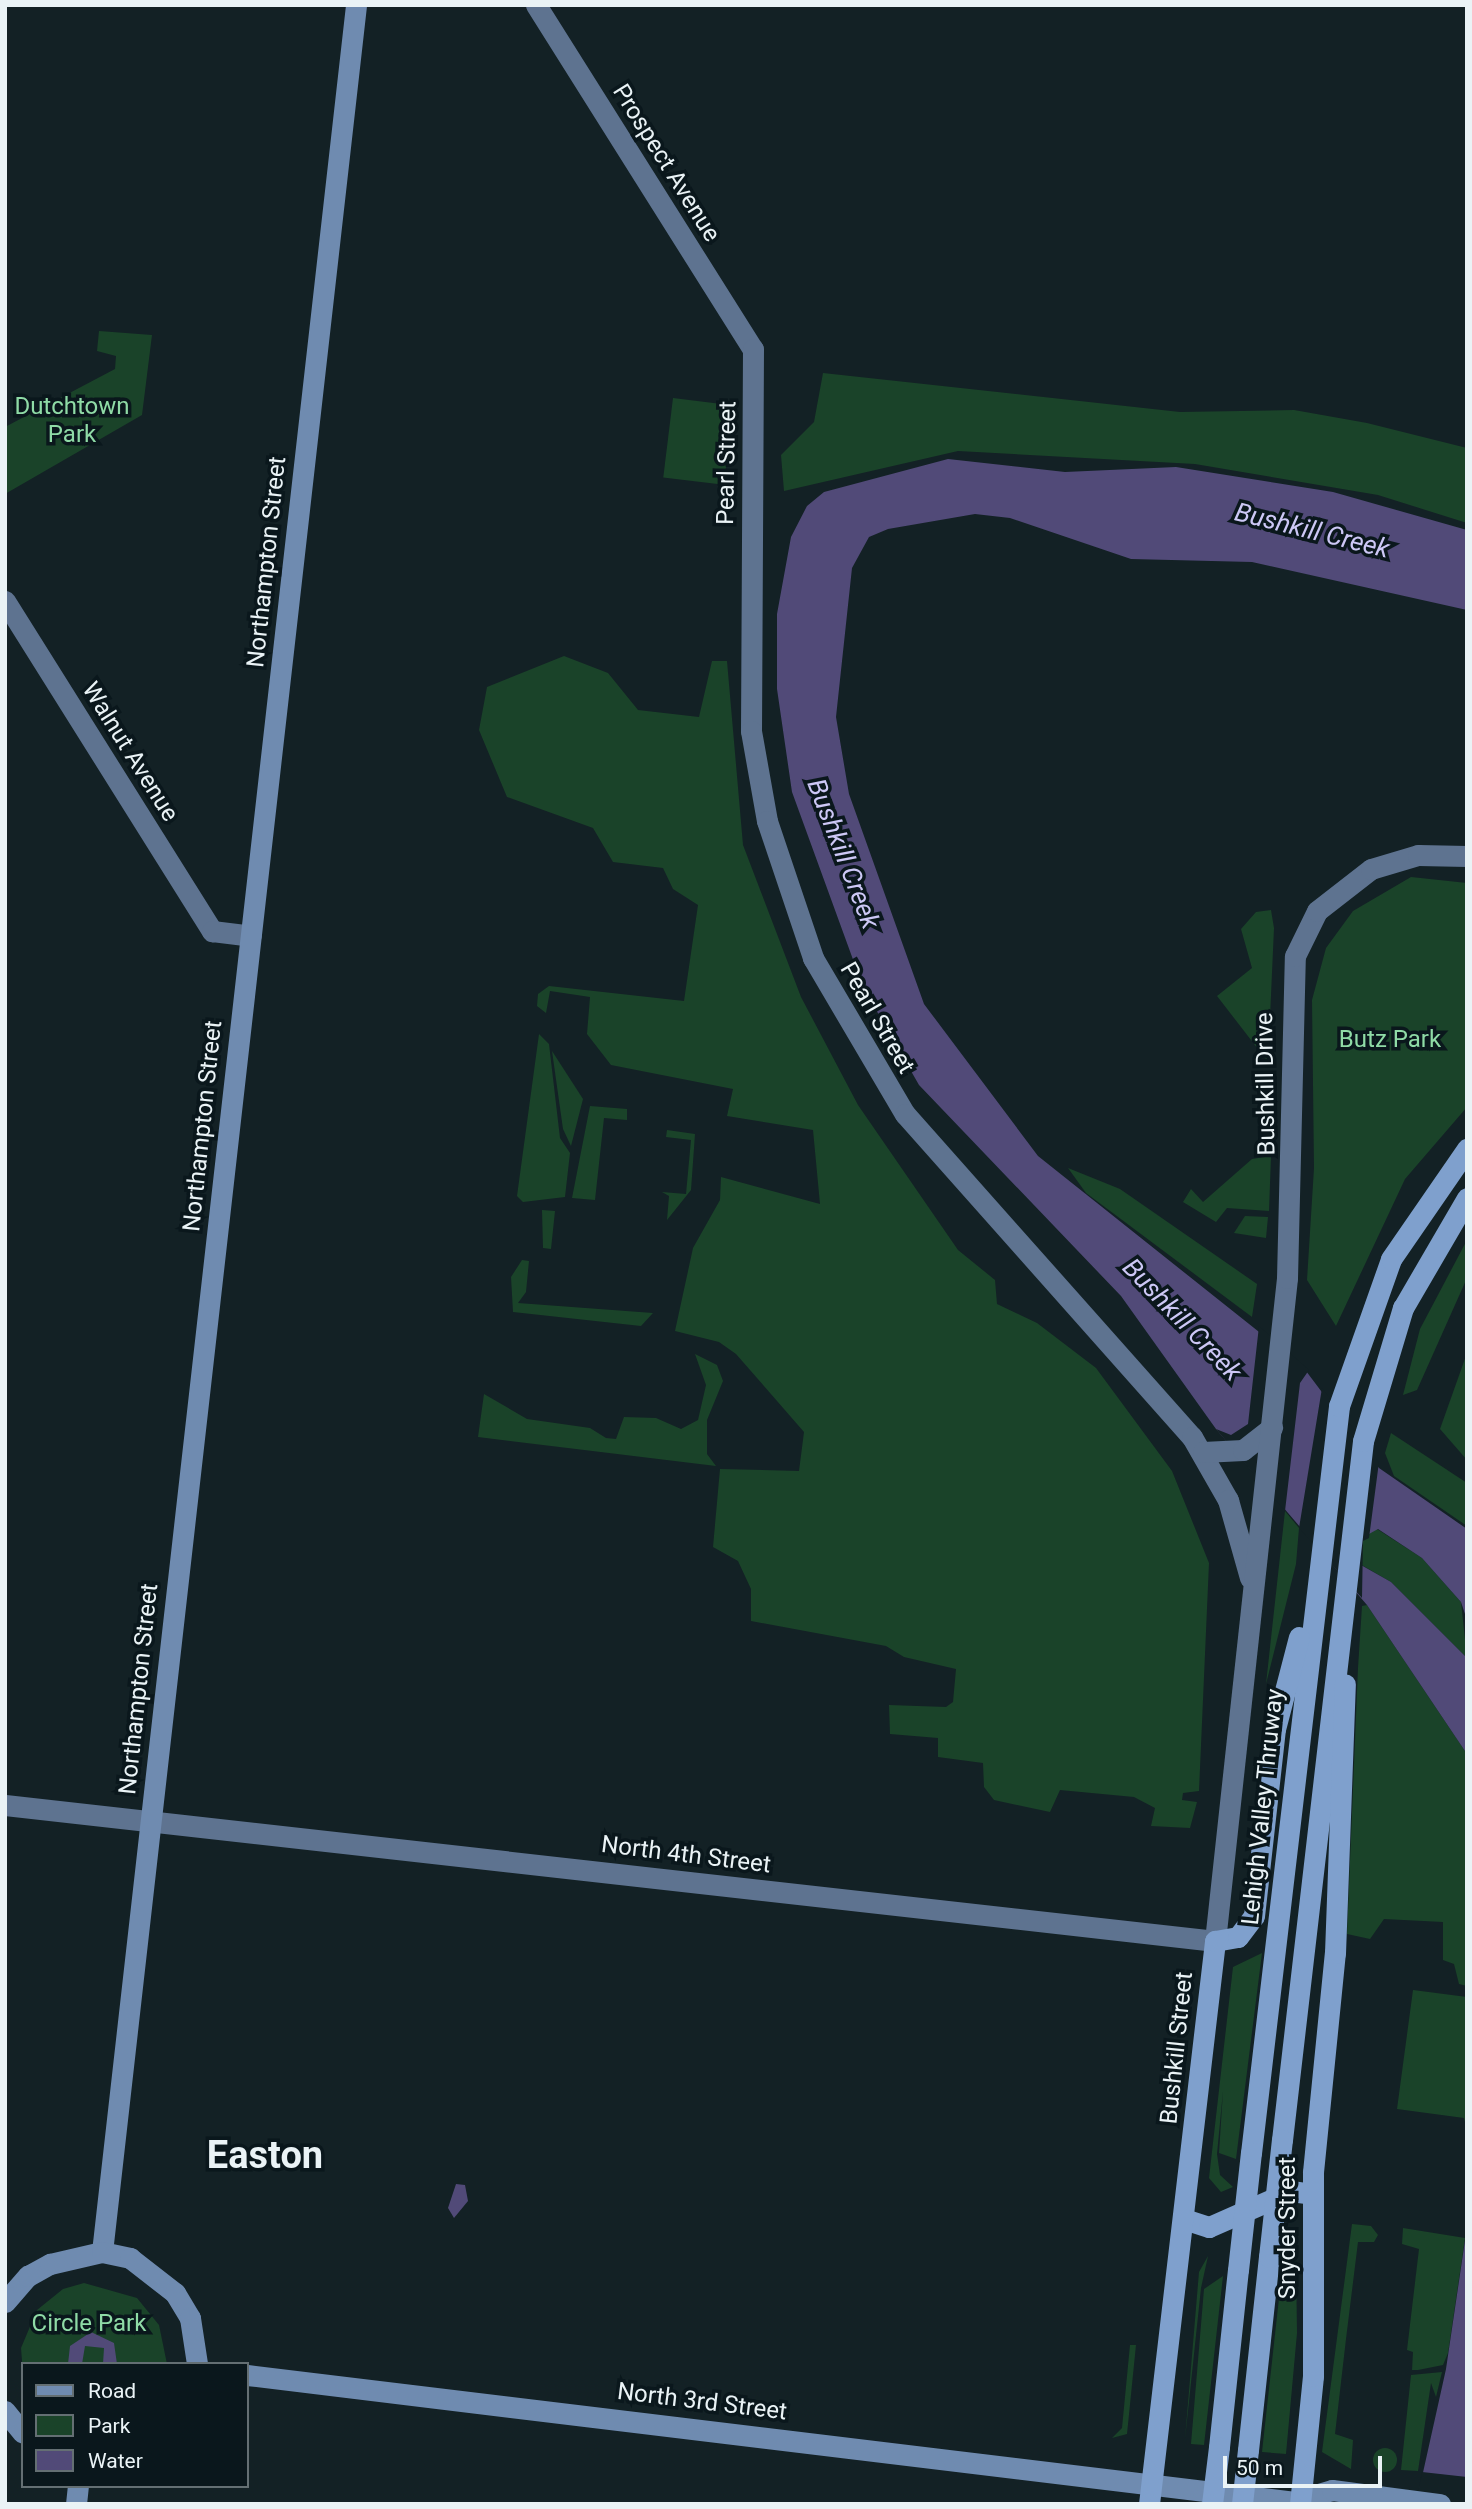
<!DOCTYPE html>
<style>
body{margin:0}
#map{position:relative;width:1472px;height:2509px;overflow:hidden;background:#132125;font-family:Roboto,sans-serif}
div>[style]{position:absolute}
.green>*{inset:0;background:#1a4329;transform-origin:0 0}
.round{border-radius:50%}
.water>*{inset:0;background:#514a78}
.pier>*{inset:0;background:#132125}
.secondary>*{height:21px;margin:-10.5px;padding:0 10.5px;transform-origin:10.5px;border-radius:10.5px;background:#5e7390}
.primary>*{height:21px;margin:-10.5px;padding:0 10.5px;transform-origin:10.5px;border-radius:10.5px;background:#6f8bb0}
.highway>*{height:21px;margin:-10.5px;padding:0 10.5px;transform-origin:10.5px;border-radius:10.5px;background:#7fa0cd}
.highway-bridge>*{height:21px;margin:-10.5px;padding:0 10.5px;transform-origin:10.5px;border-radius:10.5px;background:#7fa0cd}
span{translate:-50% -50%;white-space:nowrap;text-align:center;line-height:1.15;-webkit-text-stroke:7px #0a171c;paint-order:stroke}
.street-label{font-size:24px;color:#eaf3f6}
.park-label{font-size:24px;color:#8fdba6}
.water-label{font-size:26px;color:#cdc8f6;font-style:italic}
.town-label{font-size:38px;color:#eaf3f6;font-weight:700}
.frame{position:absolute;inset:0;border:7px solid #eaf3f6;pointer-events:none}
.legend{position:absolute;left:21px;top:2362px;width:228px;height:126px;box-sizing:border-box;background:#0a171c;border:2px solid #646f73;margin:0;padding:9px 12px;list-style:none;font-size:21px;color:#eaf3f6}
.legend li{display:flex;align-items:center;gap:14px;height:35px}
.legend b{width:35px;border:2px solid #646f73}
.scale{position:absolute;left:1223px;top:2456px;width:159px;height:32px;box-sizing:border-box;border:4px solid #eaf3f6;border-top:0;padding-left:9px;font-size:21px;line-height:24px;white-space:nowrap;color:#eaf3f6;-webkit-text-stroke:5px #0a171c;paint-order:stroke}
</style>
<div id="map">
<div class="green">
<div style="clip-path:polygon(99px 331px,152px 335px,142px 415px,5px 494px,5px 427px,115px 369px,116px 356px,97px 351px)"></div>
<div style="clip-path:polygon(823px 373px,1180px 412px,1294px 410px,1367px 423px,1467px 448px,1467px 523px,1378px 495px,1195px 464px,958px 451px,784px 491px,781px 455px,814px 422px)"></div>
<div style="left:673px;top:398px;width:61px;height:80px;rotate:7deg"></div>
<div style="clip-path:polygon(564px 656px,608px 673px,638px 710px,699px 717px,712px 661px,727px 661px,743px 845px,801px 997px,858px 1105px,958px 1250px,995px 1280px,997px 1304px,1037px 1323px,1096px 1368px,1172px 1471px,1209px 1563px,1199px 1791px,1183px 1793px,1182px 1800px,1197px 1802px,1190px 1828px,1151px 1826px,1155px 1808px,1134px 1797px,1060px 1790px,1050px 1812px,994px 1800px,984px 1787px,983px 1763px,938px 1757px,938px 1738px,890px 1734px,889px 1705px,946px 1707px,953px 1702px,956px 1669px,904px 1657px,886px 1646px,751px 1621px,751px 1589px,738px 1561px,713px 1547px,720px 1469px,799px 1471px,804px 1432px,736px 1354px,719px 1342px,675px 1331px,693px 1248px,720px 1200px,721px 1177px,820px 1204px,813px 1130px,727px 1116px,733px 1089px,611px 1065px,587px 1034px,590px 997px,550px 991px,546px 1013px,537px 1006px,538px 994px,549px 986px,684px 1001px,698px 905px,673px 889px,663px 868px,613px 862px,593px 828px,507px 797px,479px 730px,487px 687px)"></div>
<div style="clip-path:polygon(1411px 877px,1467px 883px,1467px 1107px,1405px 1179px,1336px 1326px,1307px 1280px,1314px 1168px,1312px 1000px,1326px 948px,1353px 911px)"></div>
<div style="clip-path:polygon(1271px 910px,1274px 928px,1268px 1062px,1217px 996px,1252px 968px,1241px 929px,1256px 912px)"></div>
<div style="clip-path:polygon(539px 1034px,549px 1044px,560px 1138px,570px 1153px,566px 1188px,565px 1197px,523px 1202px,517px 1196px)"></div>
<div style="clip-path:polygon(552px 1051px,583px 1099px,571px 1146px,563px 1129px)"></div>
<div style="clip-path:polygon(590px 1106px,627px 1109px,627px 1120px,604px 1118px,595px 1200px,572px 1198px)"></div>
<div style="clip-path:polygon(667px 1130px,695px 1134px,691px 1190px,667px 1220px,669px 1196px,662px 1192px,686px 1194px,691px 1140px,666px 1137px)"></div>
<div style="clip-path:polygon(1271px 1156px,1269px 1211px,1227px 1208px,1216px 1222px,1183px 1202px,1191px 1189px,1203px 1202px,1252px 1159px)"></div>
<div style="clip-path:polygon(1068px 1168px,1120px 1189px,1257px 1284px,1252px 1317px,1086px 1193px)"></div>
<div style="clip-path:polygon(542px 1210px,555px 1211px,551px 1249px,543px 1248px)"></div>
<div style="clip-path:polygon(1245px 1216px,1268px 1217px,1266px 1238px,1234px 1233px)"></div>
<div style="clip-path:polygon(1467px 1240px,1467px 1278px,1417px 1390px,1403px 1395px,1420px 1329px)"></div>
<div style="clip-path:polygon(522px 1260px,529px 1261px,526px 1292px,518px 1303px,653px 1313px,641px 1326px,513px 1312px,511px 1277px)"></div>
<div style="clip-path:polygon(1467px 1353px,1467px 1460px,1440px 1429px)"></div>
<div style="clip-path:polygon(695px 1354px,717px 1365px,723px 1381px,707px 1420px,707px 1454px,716px 1466px,478px 1437px,484px 1394px,527px 1419px,590px 1428px,606px 1438px,616px 1439px,624px 1417px,656px 1418px,681px 1429px,698px 1420px,706px 1385px)"></div>
<div style="clip-path:polygon(1391px 1433px,1467px 1483px,1467px 1526px,1394px 1476px,1385px 1453px)"></div>
<div style="clip-path:polygon(1285px 1511px,1299px 1528px,1296px 1564px,1266px 1684px)"></div>
<div style="clip-path:polygon(1377px 1529px,1422px 1558px,1461px 1602px,1467px 1658px,1391px 1582px,1360px 1564px,1359px 1539px)"></div>
<div style="clip-path:polygon(1367px 1605px,1467px 1754px,1467px 1986px,1459px 1984px,1454px 1964px,1443px 1960px,1443px 1922px,1384px 1919px,1370px 1939px,1347px 1934px,1358px 1668px,1362px 1606px)"></div>
<div style="clip-path:polygon(1262px 1953px,1236px 2159px,1219px 2153px,1223px 2091px,1217px 2154px,1220px 2175px,1233px 2187px,1221px 2192px,1209px 2178px,1233px 1967px)"></div>
<div style="clip-path:polygon(1413px 1990px,1467px 1997px,1467px 2130px,1464px 2118px,1397px 2109px)"></div>
<div style="clip-path:polygon(1352px 2224px,1371px 2226px,1378px 2235px,1374px 2242px,1358px 2242px,1346px 2339px,1335px 2434px,1353px 2440px,1351px 2469px,1322px 2452px)"></div>
<div style="clip-path:polygon(1403px 2228px,1465px 2238px,1448px 2353px,1443px 2365px,1418px 2370px,1412px 2370px,1413px 2352px,1407px 2350px,1419px 2249px,1402px 2244px)"></div>
<div style="clip-path:polygon(1284px 2253px,1296px 2262px,1297px 2333px,1286px 2454px,1262px 2452px)"></div>
<div style="clip-path:polygon(1208px 2256px,1201px 2288px,1185px 2439px,1199px 2272px)"></div>
<div style="clip-path:polygon(1223px 2276px,1204px 2445px,1191px 2444px,1204px 2289px)"></div>
<div style="clip-path:polygon(84px 2283px,137px 2298px,159px 2325px,167px 2364px,23px 2364px,23px 2374px,21px 2348px,37px 2310px,63px 2289px)"></div>
<div style="clip-path:polygon(1130px 2345px,1136px 2345px,1127px 2434px,1112px 2438px,1122px 2428px)"></div>
<div style="clip-path:polygon(1442px 2372px,1436px 2397px,1431px 2383px,1418px 2471px,1401px 2470px,1411px 2375px)"></div>
<div class="round" style="left:1373px;top:2448px;width:24px;height:24px"></div>
</div>
<div class="water">
<div style="clip-path:polygon(948px 459px,1065px 472px,1176px 467px,1333px 492px,1467px 530px,1467px 610px,1252px 562px,1131px 559px,1010px 518px,975px 514px,888px 529px,869px 537px,852px 568px,836px 717px,849px 794px,924px 1004px,1038px 1156px,1303px 1367px,1379px 1468px,1467px 1529px,1467px 1620px,1461px 1602px,1422px 1558px,1378px 1529px,1360px 1539px,1361px 1565px,1391px 1582px,1467px 1658px,1467px 1754px,1367px 1605px,1216px 1429px,1121px 1296px,919px 1085px,863px 987px,792px 792px,777px 689px,777px 614px,791px 537px,807px 506px,824px 492px)"></div>
<div style="clip-path:polygon(456px 2184px,465px 2185px,468px 2201px,454px 2218px,448px 2208px)"></div>
<div style="clip-path:polygon(1467px 2227px,1467px 2504px,1416px 2504px,1446px 2369px)"></div>
<div style="clip-path:polygon(91px 2332px,114px 2343px,117px 2364px,103px 2364px,104px 2348px,85px 2346px,82px 2364px,68px 2364px,70px 2346px)"></div>
</div>
<div class="pier">
<div style="clip-path:polygon(1259px 1326px,1309px 1370px,1300px 1383px,1285px 1511px,1216px 1429px,1231px 1435px,1248px 1424px)"></div>
<div style="clip-path:polygon(1322px 1388px,1379px 1462px,1369px 1538px,1363px 1541px,1362px 1598px,1299px 1528px)"></div>
<div style="clip-path:polygon(1422px 2472px,1467px 2477px,1467px 2504px,1416px 2504px)"></div>
</div>
<div class="secondary">
<div style="left:536px;top:5px;width:407px;rotate:57.8deg"></div>
<div style="left:753px;top:349px;width:382px;rotate:90.3deg"></div>
<div style="left:751px;top:731px;width:91px;rotate:79.9deg"></div>
<div style="left:767px;top:821px;width:145px;rotate:71.4deg"></div>
<div style="left:813px;top:958px;width:181px;rotate:59.5deg"></div>
<div style="left:905px;top:1114px;width:432px;rotate:48.4deg"></div>
<div style="left:1192px;top:1437px;width:73px;rotate:60.3deg"></div>
<div style="left:1228px;top:1500px;width:81px;rotate:74.2deg"></div>
<div style="left:5px;top:601px;width:390px;rotate:57.9deg"></div>
<div style="left:212px;top:931px;width:39px;rotate:7deg"></div>
<div style="left:1203px;top:1452px;width:40px;rotate:-2.9deg"></div>
<div style="left:1243px;top:1450px;width:37px;rotate:-38deg"></div>
<div style="left:5px;top:1805px;width:1218px;rotate:6.41deg"></div>
<div style="left:1215px;top:1941px;width:667px;rotate:-83.8deg"></div>
<div style="left:1287px;top:1278px;width:322px;rotate:-88.6deg"></div>
<div style="left:1295px;top:956px;width:50px;rotate:-63.9deg"></div>
<div style="left:1317px;top:911px;width:68px;rotate:-37.9deg"></div>
<div style="left:1371px;top:869px;width:49px;rotate:-16.6deg"></div>
<div style="left:1418px;top:855px;width:49px;rotate:1.2deg"></div>
</div>
<div class="primary">
<div style="left:102px;top:2252px;width:2261px;rotate:-83.55deg"></div>
<div style="left:5px;top:2302px;width:35px;rotate:-49deg"></div>
<div style="left:28px;top:2276px;width:25px;rotate:-29deg"></div>
<div style="left:50px;top:2264px;width:53px;rotate:-13deg"></div>
<div style="left:102px;top:2252px;width:29px;rotate:12deg"></div>
<div style="left:130px;top:2258px;width:57px;rotate:37.9deg"></div>
<div style="left:175px;top:2293px;width:29px;rotate:59deg"></div>
<div style="left:190px;top:2318px;width:47px;rotate:81.3deg"></div>
<div style="left:247px;top:2375px;width:1072px;rotate:6.91deg"></div>
<div style="left:5px;top:2411px;width:28px;rotate:51deg"></div>
<div style="left:1301px;top:2499px;width:32px;rotate:-16deg"></div>
<div style="left:1332px;top:2490px;width:109px;rotate:7.4deg"></div>
<div style="left:76px;top:2504px;width:18px;rotate:-84deg"></div>
</div>
<div class="highway">
<div style="left:1282px;top:2140px;width:704px;rotate:-83.39deg"></div>
<div style="left:1363px;top:1441px;width:139px;rotate:-73.3deg"></div>
<div style="left:1403px;top:1308px;width:127px;rotate:-59.8deg"></div>
<div style="left:1251px;top:2153px;width:752px;rotate:-83.28deg"></div>
<div style="left:1339px;top:1406px;width:156px;rotate:-70.5deg"></div>
<div style="left:1391px;top:1259px;width:134px;rotate:-55.4deg"></div>
<div style="left:1184px;top:2219px;width:26px;rotate:18deg"></div>
<div style="left:1209px;top:2227px;width:90px;rotate:-23.7deg"></div>
<div style="left:1291px;top:2191px;width:21px;rotate:8deg"></div>
<div style="left:1219px;top:2447px;width:178px;rotate:-83.9deg"></div>
<div style="left:1248px;top:2450px;width:194px;rotate:-83.8deg"></div>
<div style="left:1149px;top:2504px;width:567px;rotate:-83.31deg"></div>
<div style="left:1215px;top:1941px;width:23px;rotate:-10deg"></div>
<div style="left:1238px;top:1937px;width:26px;rotate:-53deg"></div>
<div style="left:1254px;top:1916px;width:188px;rotate:-83.6deg"></div>
<div style="left:1275px;top:1729px;width:95px;rotate:-75.4deg"></div>
<div style="left:1300px;top:2504px;width:129px;rotate:-84.2deg"></div>
<div style="left:1313px;top:2376px;width:204px;rotate:-90deg"></div>
<div style="left:1313px;top:2172px;width:220px;rotate:-84.3deg"></div>
<div style="left:1335px;top:1953px;width:269px;rotate:-87.9deg"></div>
</div>
<div class="highway-bridge">
<div style="left:1269px;top:2257px;width:118px;rotate:-83.7deg"></div>
<div style="left:1238px;top:2270px;width:118px;rotate:-83.7deg"></div>
<div style="left:1212px;top:2504px;width:57px;rotate:-83deg"></div>
<div style="left:1242px;top:2504px;width:54px;rotate:-83.7deg"></div>
</div>
<div class="street-label">
<span style="left:666px;top:163px;rotate:58deg">Prospect Avenue</span>
<span style="left:727px;top:463px;rotate:-89deg">Pearl Street</span>
<span style="left:267px;top:562px;rotate:-84deg">Northampton Street</span>
<span style="left:130px;top:752px;rotate:58deg">Walnut Avenue</span>
<span style="left:877px;top:1018px;rotate:60deg">Pearl Street</span>
<span style="left:1266px;top:1084px;rotate:-91deg">Bushkill Drive</span>
<span style="left:203px;top:1126px;rotate:-84deg">Northampton Street</span>
<span style="left:139px;top:1689px;rotate:-84deg">Northampton Street</span>
<span style="left:1263px;top:1807px;rotate:-84deg">Lehigh Valley Thruway</span>
<span style="left:686px;top:1855px;rotate:7deg">North 4th Street</span>
<span style="left:1177px;top:2048px;rotate:-84deg">Bushkill Street</span>
<span style="left:1288px;top:2228px;rotate:-90deg">Snyder Street</span>
<span style="left:702px;top:2402px;rotate:7deg">North 3rd Street</span>
</div>
<div class="park-label">
<span style="left:72px;top:421px">Dutchtown<br>Park</span>
<span style="left:1390px;top:1040px">Butz Park</span>
<span style="left:89px;top:2324px">Circle Park</span>
</div>
<div class="water-label">
<span style="left:1312px;top:531px;rotate:14deg">Bushkill Creek</span>
<span style="left:843px;top:854px;rotate:69deg">Bushkill Creek</span>
<span style="left:1182px;top:1320px;rotate:46deg">Bushkill Creek</span>
</div>
<div class="town-label">
<span style="left:265px;top:2156px">Easton</span>
</div>
<div class="frame"></div>
<ul class="legend">
<li><b style="height:9px;background:#6f8bb0"></b>Road</li>
<li><b style="height:19px;background:#1a4329"></b>Park</li>
<li><b style="height:19px;background:#514a78"></b>Water</li>
</ul>
<div class="scale">50 m</div>
</div>
